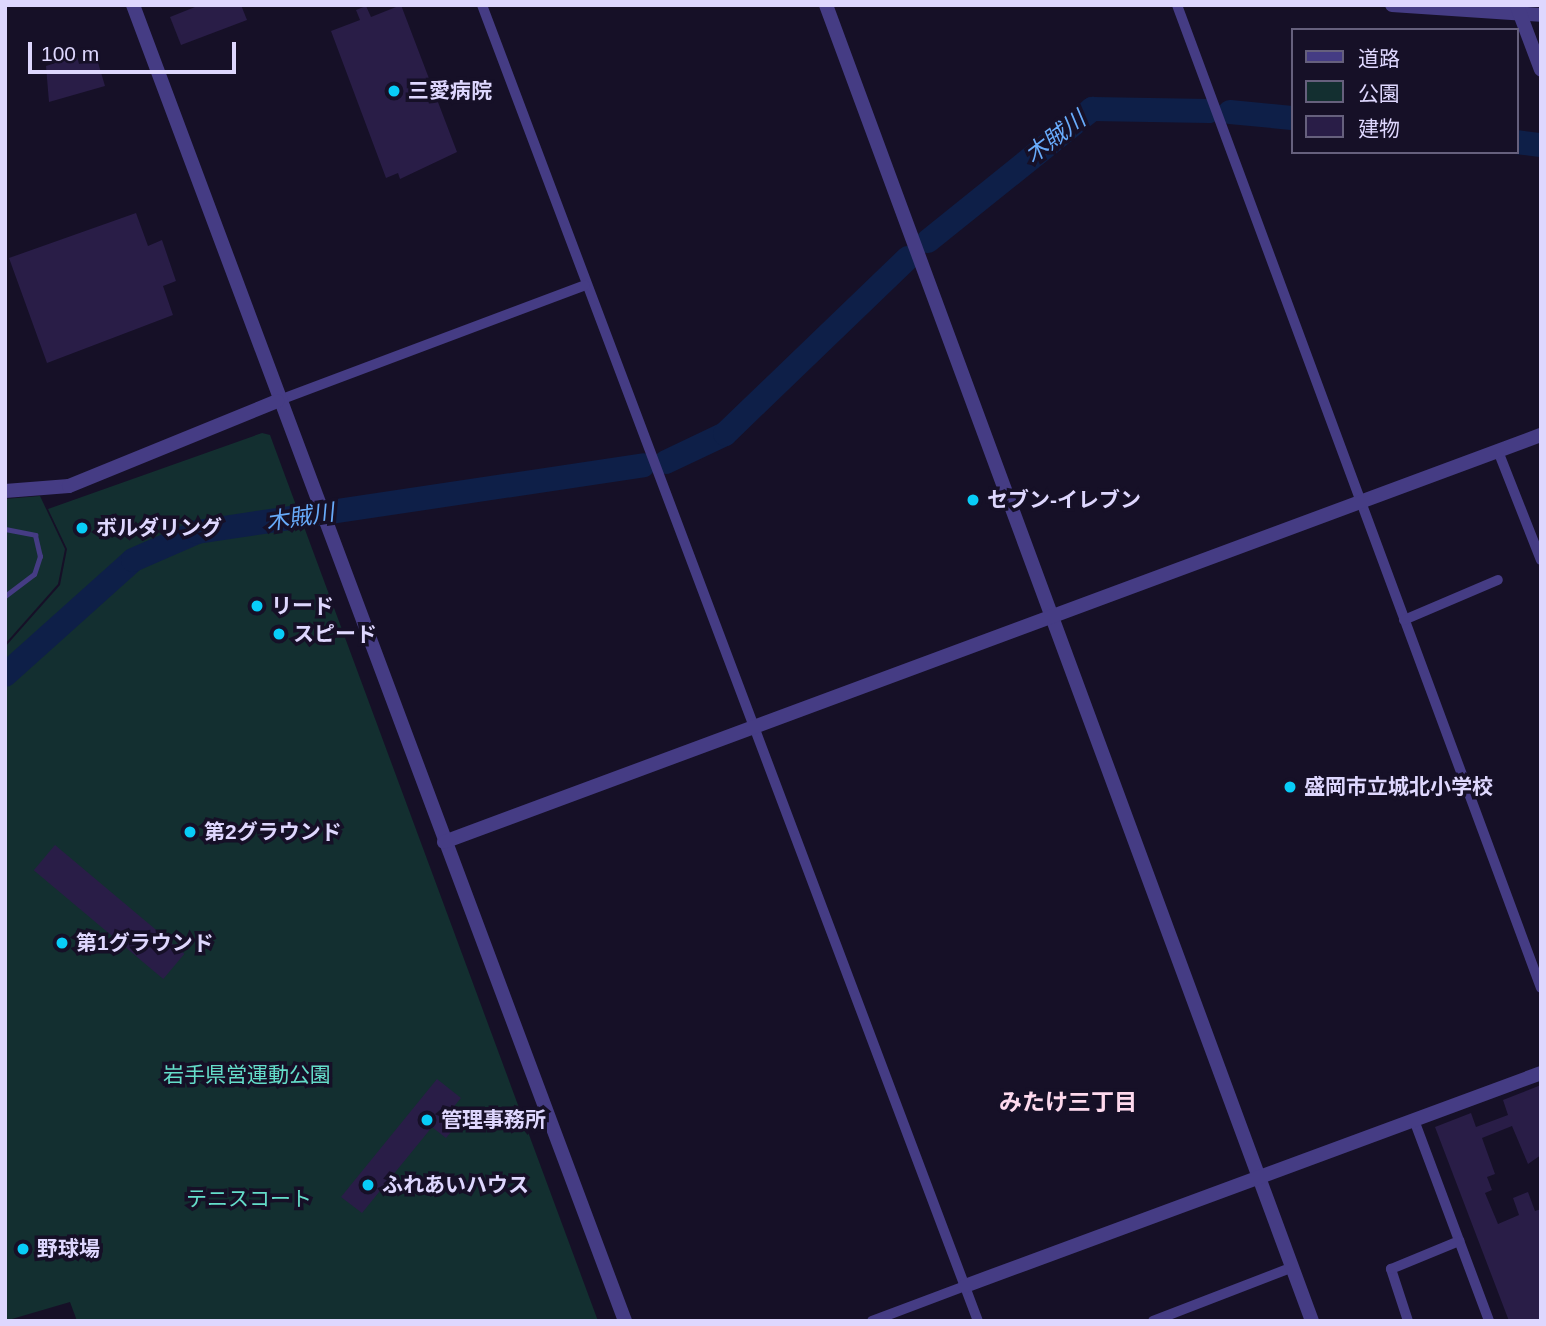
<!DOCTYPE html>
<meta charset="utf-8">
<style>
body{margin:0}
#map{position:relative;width:1546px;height:1326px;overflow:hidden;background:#161027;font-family:Arial,"Noto Sans JP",sans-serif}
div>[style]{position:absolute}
.green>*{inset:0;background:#132f30}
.river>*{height:24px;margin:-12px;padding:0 12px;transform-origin:12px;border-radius:12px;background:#0e1f48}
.building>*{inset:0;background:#291d47;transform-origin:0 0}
.service>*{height:5px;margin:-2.5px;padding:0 2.5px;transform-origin:2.5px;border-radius:2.5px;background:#453c84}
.minor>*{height:10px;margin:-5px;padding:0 5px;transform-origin:5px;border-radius:5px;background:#453c84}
.tertiary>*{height:14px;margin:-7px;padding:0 7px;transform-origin:7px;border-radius:7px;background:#453c84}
.dots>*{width:19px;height:19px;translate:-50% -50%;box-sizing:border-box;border:4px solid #161027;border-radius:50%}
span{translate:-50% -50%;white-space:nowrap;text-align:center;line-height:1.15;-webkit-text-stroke:7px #161027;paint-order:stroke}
.poi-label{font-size:21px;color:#ded7fe;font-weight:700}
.left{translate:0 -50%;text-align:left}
.park-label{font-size:21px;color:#64ddc9}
.water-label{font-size:23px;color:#68abfb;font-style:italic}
.neighbourhood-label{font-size:23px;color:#fed9ed;font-weight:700}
.frame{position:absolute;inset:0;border:7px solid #ded7fe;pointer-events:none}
.legend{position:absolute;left:1291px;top:28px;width:228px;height:126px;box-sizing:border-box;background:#161027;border:2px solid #66607d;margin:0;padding:9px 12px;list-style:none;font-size:21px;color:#ded7fe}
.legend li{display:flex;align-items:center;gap:14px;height:35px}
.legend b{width:35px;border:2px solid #66607d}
.scale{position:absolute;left:28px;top:42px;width:208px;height:32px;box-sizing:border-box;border:4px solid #ded7fe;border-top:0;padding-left:9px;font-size:21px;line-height:24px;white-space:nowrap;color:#ded7fe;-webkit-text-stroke:5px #161027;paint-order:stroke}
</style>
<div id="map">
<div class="green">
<div style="clip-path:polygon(262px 433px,270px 435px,598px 1321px,77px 1321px,70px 1302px,5px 1321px,5px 647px,60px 585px,67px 549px,48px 509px)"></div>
<div style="clip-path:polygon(40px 496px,65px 549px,58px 584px,5px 644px,5px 499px)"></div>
</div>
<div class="river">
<div style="left:1230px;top:112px;width:62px;rotate:5.5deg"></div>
<div style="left:1516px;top:142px;width:25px;rotate:7deg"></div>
<div style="left:928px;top:241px;width:211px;rotate:-38.8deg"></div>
<div style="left:1092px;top:109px;width:117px;rotate:1deg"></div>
<div style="left:666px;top:462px;width:65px;rotate:-25.4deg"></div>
<div style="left:725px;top:434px;width:254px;rotate:-43.9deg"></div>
<div style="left:5px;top:675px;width:172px;rotate:-41.9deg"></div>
<div style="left:133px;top:560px;width:70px;rotate:-23.6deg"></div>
<div style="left:197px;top:532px;width:451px;rotate:-8.5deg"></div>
</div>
<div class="building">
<div style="clip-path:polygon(200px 5px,241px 5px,247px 20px,181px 45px,170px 17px)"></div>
<div style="clip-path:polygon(401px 5px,457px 152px,400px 179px,398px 173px,386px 178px,331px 31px,360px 20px,356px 10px,366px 6px,371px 17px)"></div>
<div style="clip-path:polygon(77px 56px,79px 64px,97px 59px,105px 86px,49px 102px,46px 66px)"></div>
<div style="clip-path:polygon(136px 213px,148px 246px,162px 240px,176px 281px,163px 286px,173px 315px,47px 363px,9px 258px)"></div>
<div style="left:55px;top:845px;width:169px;height:33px;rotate:40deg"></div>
<div style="clip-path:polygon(437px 1079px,461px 1098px,446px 1116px,457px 1125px,446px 1138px,432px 1127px,362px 1213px,341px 1197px)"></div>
<div style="clip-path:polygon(1541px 1085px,1541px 1155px,1528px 1164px,1512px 1126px,1482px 1138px,1495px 1174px,1487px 1177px,1492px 1190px,1485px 1193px,1498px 1224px,1519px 1215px,1513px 1198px,1528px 1192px,1535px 1211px,1541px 1209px,1541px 1321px,1509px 1321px,1435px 1127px,1471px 1113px,1476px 1127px,1508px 1115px,1503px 1100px)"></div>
</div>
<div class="service">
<div style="left:5px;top:529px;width:31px;rotate:11deg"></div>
<div style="left:35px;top:535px;width:22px;rotate:77deg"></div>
<div style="left:40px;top:556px;width:19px;rotate:108deg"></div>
<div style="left:34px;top:574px;width:36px;rotate:143deg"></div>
</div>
<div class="minor">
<div style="left:482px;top:5px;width:1406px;rotate:69.35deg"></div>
<div style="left:1177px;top:5px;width:1048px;rotate:69.68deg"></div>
<div style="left:277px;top:401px;width:329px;rotate:-20.6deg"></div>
<div style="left:1498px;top:451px;width:117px;rotate:68.5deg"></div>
<div style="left:1404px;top:620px;width:102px;rotate:-23.1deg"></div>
<div style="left:1414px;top:1120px;width:215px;rotate:69.5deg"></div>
<div style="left:872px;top:1321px;width:99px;rotate:-20.6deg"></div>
<div style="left:1153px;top:1321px;width:150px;rotate:-21.1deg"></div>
<div style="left:1408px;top:1321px;width:55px;rotate:-108.1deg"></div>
<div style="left:1391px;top:1269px;width:74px;rotate:-22.4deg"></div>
</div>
<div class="tertiary">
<div style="left:133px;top:5px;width:1405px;rotate:69.5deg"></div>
<div style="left:826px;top:5px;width:1403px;rotate:69.73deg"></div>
<div style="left:1392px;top:5px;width:149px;rotate:3.8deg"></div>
<div style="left:1517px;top:6px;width:68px;rotate:69.4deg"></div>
<div style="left:5px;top:491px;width:64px;rotate:-4.5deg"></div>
<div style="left:69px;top:486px;width:225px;rotate:-22.2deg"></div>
<div style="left:444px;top:842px;width:1170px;rotate:-20.36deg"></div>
<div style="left:965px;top:1286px;width:614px;rotate:-20.29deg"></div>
</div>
<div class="dots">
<div style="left:394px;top:91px;background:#08cdf8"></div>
<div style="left:973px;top:500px;background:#08cdf8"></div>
<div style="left:82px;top:528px;background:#08cdf8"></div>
<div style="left:257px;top:606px;background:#08cdf8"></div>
<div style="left:279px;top:634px;background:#08cdf8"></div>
<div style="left:1290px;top:787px;background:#08cdf8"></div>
<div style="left:190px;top:832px;background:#08cdf8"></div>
<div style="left:62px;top:943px;background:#08cdf8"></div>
<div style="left:427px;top:1120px;background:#08cdf8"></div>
<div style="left:368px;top:1185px;background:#08cdf8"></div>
<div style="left:23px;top:1249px;background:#08cdf8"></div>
</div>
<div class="poi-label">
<span class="left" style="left:408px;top:91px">三愛病院</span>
<span class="left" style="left:987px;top:500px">セブン-イレブン</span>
<span class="left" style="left:96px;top:528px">ボルダリング</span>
<span class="left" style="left:271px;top:606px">リード</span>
<span class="left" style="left:293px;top:634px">スピード</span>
<span class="left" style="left:1304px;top:787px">盛岡市立城北小学校</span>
<span class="left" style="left:204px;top:832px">第2グラウンド</span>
<span class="left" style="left:76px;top:943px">第1グラウンド</span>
<span class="left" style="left:441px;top:1120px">管理事務所</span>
<span class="left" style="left:382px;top:1185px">ふれあいハウス</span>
<span class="left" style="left:37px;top:1249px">野球場</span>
</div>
<div class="park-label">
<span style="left:247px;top:1075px">岩手県営運動公園</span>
<span style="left:249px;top:1199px">テニスコート</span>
</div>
<div class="water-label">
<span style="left:1055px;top:137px;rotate:-37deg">木賊川</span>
<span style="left:300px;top:517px;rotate:-9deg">木賊川</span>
</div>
<div class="neighbourhood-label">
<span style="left:1068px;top:1102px">みたけ三丁目</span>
</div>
<div class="frame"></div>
<ul class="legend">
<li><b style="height:9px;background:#453c84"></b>道路</li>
<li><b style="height:19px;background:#132f30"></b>公園</li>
<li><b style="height:19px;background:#291d47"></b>建物</li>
</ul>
<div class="scale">100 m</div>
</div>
